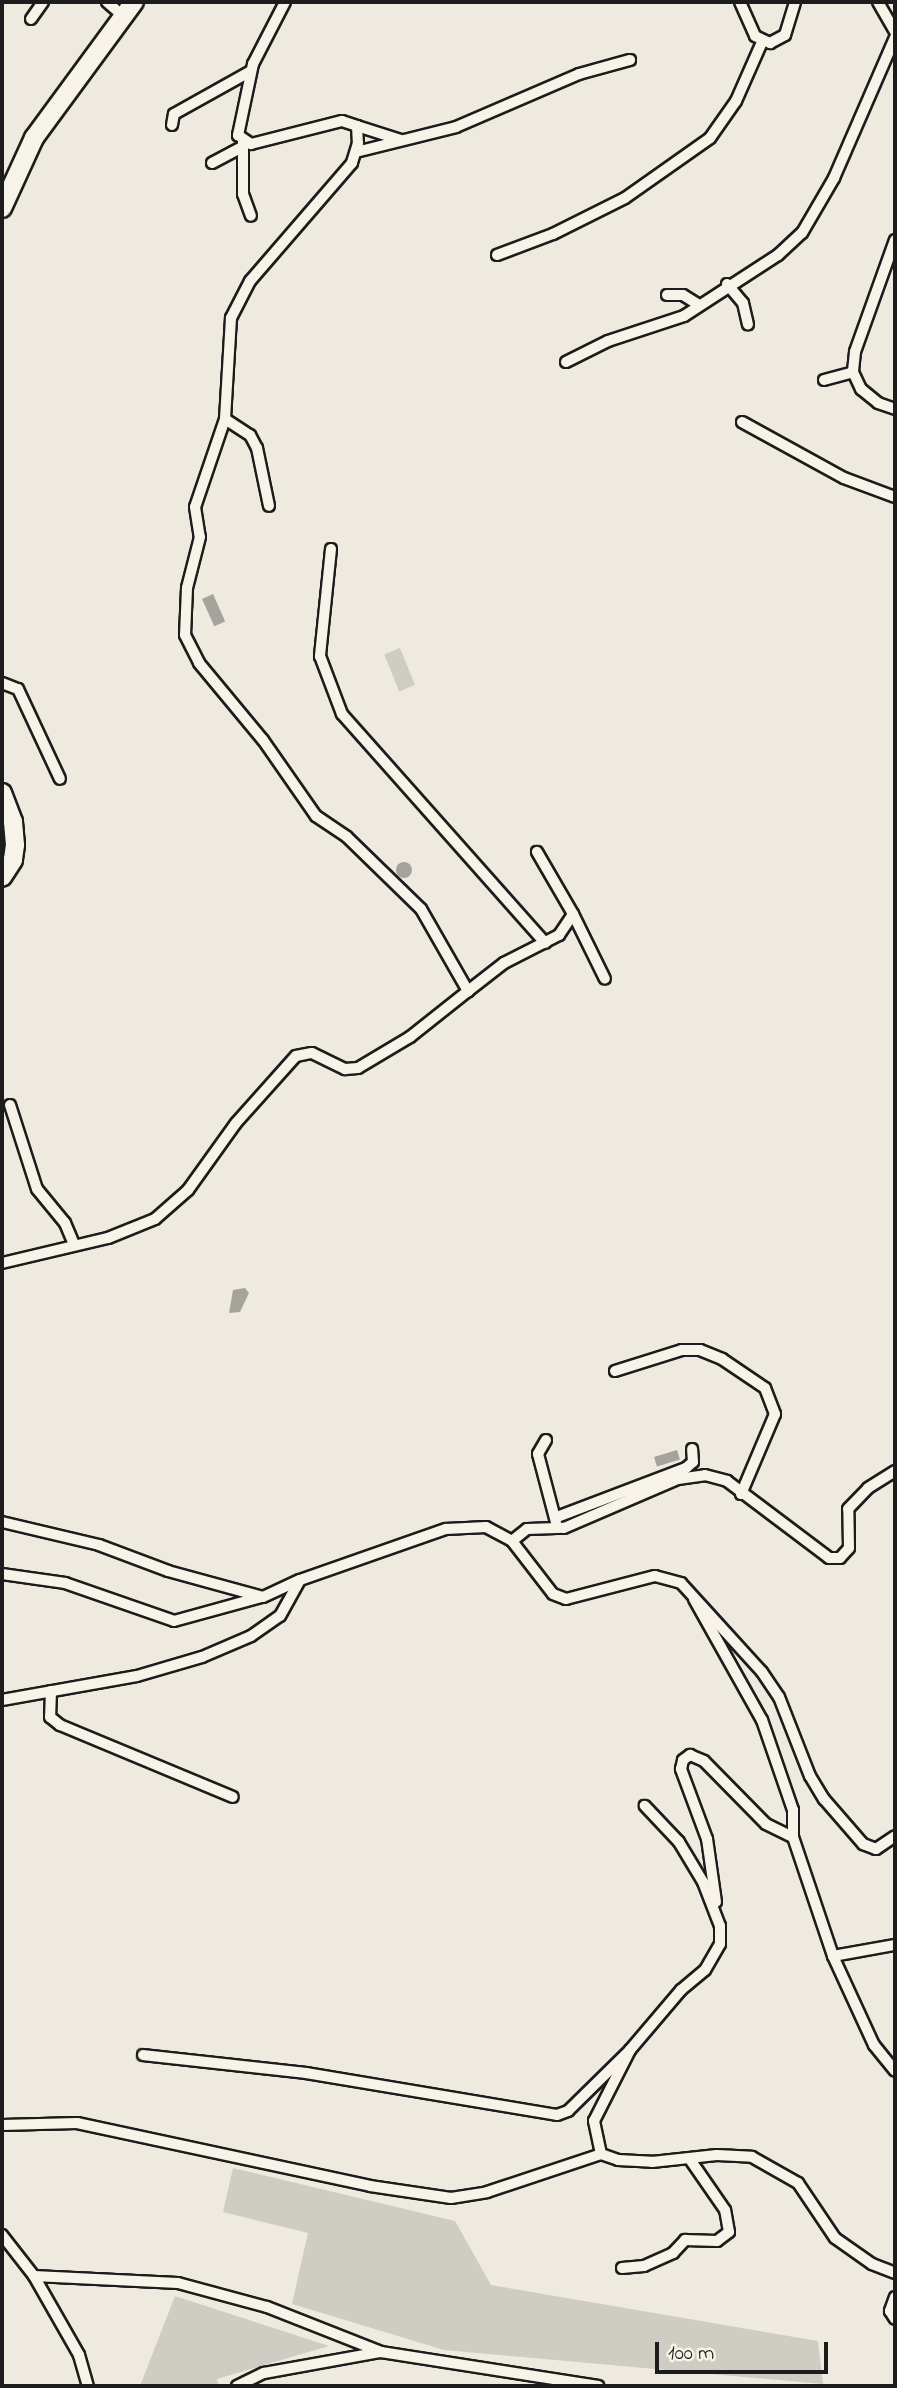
<!DOCTYPE html>
<style>
body{margin:0}
#map{position:relative;width:897px;height:2388px;overflow:hidden;background:#eeeae0;font-family:"Indie Flower",sans-serif}
div>[style]{position:absolute}
.green>*{inset:0;background:#cfccc3;transform-origin:0 0}
.water>*{inset:0;background:#a6a39d;transform-origin:0 0}
.round{border-radius:50%}
.roads{filter:drop-shadow(2px 0 #1c1c1c) drop-shadow(-2px 0 #1c1c1c) drop-shadow(0 2px #1c1c1c) drop-shadow(0 -2px #1c1c1c)}
.minor>*{height:10px;margin:-5px;padding:0 5px;transform-origin:5px;border-radius:5px;background:#f7f3e8}
.primary>*{height:18px;margin:-9px;padding:0 9px;transform-origin:9px;border-radius:9px;background:#f7f3e8}
span{translate:-50% -50%;white-space:nowrap;text-align:center;line-height:1.15;-webkit-text-stroke:6px #f7f3e8;paint-order:stroke}
.frame{position:absolute;inset:0;border:4px solid #1c1c1c;pointer-events:none}
.scale{position:absolute;left:655px;top:2342px;width:173px;height:32px;box-sizing:border-box;border:4px solid #1c1c1c;border-top:0;padding-left:9px;font-size:21px;line-height:24px;white-space:nowrap;color:#1c1c1c;-webkit-text-stroke:5px #f7f3e8;paint-order:stroke}
</style>
<div id="map">
<div class="green">
<div style="left:400px;top:648px;width:40px;height:17px;rotate:68deg"></div>
<div style="clip-path:polygon(233px 2168px,455px 2221px,491px 2285px,818px 2341px,823px 2384px,444px 2350px,292px 2304px,308px 2233px,223px 2212px)"></div>
<div style="clip-path:polygon(175px 2296px,329px 2346px,217px 2379px,219px 2386px,140px 2386px)"></div>
</div>
<div class="water">
<div style="left:213px;top:594px;width:30px;height:12px;rotate:66deg"></div>
<div class="round" style="left:396px;top:862px;width:16px;height:16px"></div>
<div style="clip-path:polygon(245px 1288px,249px 1293px,240px 1312px,229px 1313px,233px 1290px)"></div>
<div style="left:677px;top:1450px;width:10px;height:24px;rotate:73deg"></div>
</div>
<div class="roads">
<div class="minor">
<div style="left:107px;top:2px;width:21px;rotate:41deg"></div>
<div style="left:285px;top:2px;width:70px;rotate:117.3deg"></div>
<div style="left:253px;top:64px;width:73px;rotate:101.9deg"></div>
<div style="left:238px;top:135px;width:16px;rotate:35deg"></div>
<div style="left:251px;top:144px;width:94px;rotate:-14.2deg"></div>
<div style="left:342px;top:121px;width:16px;rotate:18deg"></div>
<div style="left:357px;top:126px;width:17px;rotate:87deg"></div>
<div style="left:358px;top:143px;width:21px;rotate:107deg"></div>
<div style="left:352px;top:163px;width:156px;rotate:130.8deg"></div>
<div style="left:250px;top:281px;width:42px;rotate:117.2deg"></div>
<div style="left:231px;top:318px;width:101px;rotate:93.4deg"></div>
<div style="left:225px;top:419px;width:93px;rotate:108.8deg"></div>
<div style="left:195px;top:507px;width:30px;rotate:81deg"></div>
<div style="left:200px;top:537px;width:53px;rotate:104.3deg"></div>
<div style="left:187px;top:588px;width:47px;rotate:92.4deg"></div>
<div style="left:185px;top:635px;width:31px;rotate:63deg"></div>
<div style="left:199px;top:663px;width:100px;rotate:50.3deg"></div>
<div style="left:263px;top:740px;width:93px;rotate:55.1deg"></div>
<div style="left:316px;top:816px;width:37px;rotate:34deg"></div>
<div style="left:347px;top:837px;width:103px;rotate:44.2deg"></div>
<div style="left:421px;top:909px;width:95px;rotate:60.2deg"></div>
<div style="left:468px;top:991px;width:46px;rotate:-37.9deg"></div>
<div style="left:504px;top:963px;width:62px;rotate:-27deg"></div>
<div style="left:559px;top:935px;width:25px;rotate:-56deg"></div>
<div style="left:573px;top:914px;width:72px;rotate:-120.1deg"></div>
<div style="left:740px;top:2px;width:37px;rotate:66deg"></div>
<div style="left:755px;top:36px;width:17px;rotate:25deg"></div>
<div style="left:770px;top:43px;width:17px;rotate:-28deg"></div>
<div style="left:785px;top:35px;width:34px;rotate:-73deg"></div>
<div style="left:878px;top:2px;width:34px;rotate:60deg"></div>
<div style="left:31px;top:19px;width:21px;rotate:-55deg"></div>
<div style="left:172px;top:125px;width:11px;rotate:-80deg"></div>
<div style="left:174px;top:114px;width:88px;rotate:-29.2deg"></div>
<div style="left:357px;top:126px;width:46px;rotate:17.7deg"></div>
<div style="left:243px;top:141px;width:53px;rotate:90deg"></div>
<div style="left:243px;top:194px;width:23px;rotate:70deg"></div>
<div style="left:356px;top:152px;width:103px;rotate:-14deg"></div>
<div style="left:456px;top:127px;width:134px;rotate:-23.3deg"></div>
<div style="left:579px;top:74px;width:53px;rotate:-15.4deg"></div>
<div style="left:212px;top:163px;width:32px;rotate:-28deg"></div>
<div style="left:895px;top:240px;width:119px;rotate:109.7deg"></div>
<div style="left:855px;top:352px;width:20px;rotate:96deg"></div>
<div style="left:853px;top:372px;width:19px;rotate:65deg"></div>
<div style="left:861px;top:389px;width:22px;rotate:39deg"></div>
<div style="left:878px;top:403px;width:18px;rotate:19deg"></div>
<div style="left:497px;top:255px;width:60px;rotate:-20.6deg"></div>
<div style="left:553px;top:234px;width:80px;rotate:-26.6deg"></div>
<div style="left:625px;top:198px;width:104px;rotate:-35.2deg"></div>
<div style="left:710px;top:138px;width:45px;rotate:-54.9deg"></div>
<div style="left:736px;top:101px;width:64px;rotate:-66.2deg"></div>
<div style="left:727px;top:284px;width:25px;rotate:50deg"></div>
<div style="left:743px;top:303px;width:22px;rotate:77deg"></div>
<div style="left:667px;top:295px;width:16px"></div>
<div style="left:683px;top:295px;width:19px;rotate:32deg"></div>
<div style="left:566px;top:362px;width:47px;rotate:-26.6deg"></div>
<div style="left:608px;top:341px;width:80px;rotate:-18.2deg"></div>
<div style="left:684px;top:316px;width:112px;rotate:-33deg"></div>
<div style="left:778px;top:255px;width:33px;rotate:-43deg"></div>
<div style="left:802px;top:233px;width:64px;rotate:-59.8deg"></div>
<div style="left:834px;top:178px;width:153px;rotate:-66.5deg"></div>
<div style="left:824px;top:380px;width:30px;rotate:-15deg"></div>
<div style="left:225px;top:419px;width:30px;rotate:33deg"></div>
<div style="left:250px;top:435px;width:15px;rotate:62deg"></div>
<div style="left:257px;top:448px;width:59px;rotate:78.3deg"></div>
<div style="left:742px;top:422px;width:116px;rotate:28.8deg"></div>
<div style="left:844px;top:478px;width:54px;rotate:20.4deg"></div>
<div style="left:331px;top:549px;width:108px;rotate:95.9deg"></div>
<div style="left:320px;top:656px;width:62px;rotate:69.2deg"></div>
<div style="left:342px;top:714px;width:306px;rotate:48.4deg"></div>
<div style="left:2px;top:683px;width:17px;rotate:21deg"></div>
<div style="left:18px;top:689px;width:99px;rotate:65deg"></div>
<div style="left:573px;top:914px;width:72px;rotate:63.8deg"></div>
<div style="left:10px;top:1105px;width:88px;rotate:72.2deg"></div>
<div style="left:37px;top:1189px;width:44px;rotate:50.5deg"></div>
<div style="left:65px;top:1223px;width:23px;rotate:67deg"></div>
<div style="left:2px;top:1263px;width:109px;rotate:-13.3deg"></div>
<div style="left:108px;top:1238px;width:51px;rotate:-22deg"></div>
<div style="left:155px;top:1219px;width:44px;rotate:-41.3deg"></div>
<div style="left:188px;top:1190px;width:82px;rotate:-54.4deg"></div>
<div style="left:236px;top:1123px;width:90px;rotate:-48.2deg"></div>
<div style="left:296px;top:1056px;width:16px;rotate:-11deg"></div>
<div style="left:312px;top:1053px;width:37px;rotate:26deg"></div>
<div style="left:345px;top:1069px;width:13px;rotate:-4deg"></div>
<div style="left:358px;top:1068px;width:61px;rotate:-30.8deg"></div>
<div style="left:410px;top:1037px;width:74px;rotate:-38.4deg"></div>
<div style="left:615px;top:1371px;width:70px;rotate:-17.4deg"></div>
<div style="left:682px;top:1350px;width:18px"></div>
<div style="left:700px;top:1350px;width:24px;rotate:22deg"></div>
<div style="left:722px;top:1359px;width:52px;rotate:34deg"></div>
<div style="left:765px;top:1388px;width:28px;rotate:69deg"></div>
<div style="left:775px;top:1414px;width:87px;rotate:113deg"></div>
<div style="left:546px;top:1440px;width:16px;rotate:120deg"></div>
<div style="left:538px;top:1454px;width:70px;rotate:75.2deg"></div>
<div style="left:557px;top:1517px;width:138px;rotate:-20.8deg"></div>
<div style="left:686px;top:1468px;width:9px;rotate:-41deg"></div>
<div style="left:693px;top:1462px;width:13px;rotate:-94deg"></div>
<div style="left:2px;top:1522px;width:100px;rotate:13.3deg"></div>
<div style="left:99px;top:1545px;width:74px;rotate:20.6deg"></div>
<div style="left:168px;top:1571px;width:98px;rotate:15.3deg"></div>
<div style="left:263px;top:1597px;width:40px;rotate:-25deg"></div>
<div style="left:512px;top:1541px;width:19px;rotate:-39deg"></div>
<div style="left:527px;top:1529px;width:37px;rotate:-2deg"></div>
<div style="left:564px;top:1528px;width:124px;rotate:-23.3deg"></div>
<div style="left:678px;top:1479px;width:27px;rotate:-8deg"></div>
<div style="left:705px;top:1475px;width:23px;rotate:15deg"></div>
<div style="left:727px;top:1481px;width:128px;rotate:37deg"></div>
<div style="left:829px;top:1558px;width:11px"></div>
<div style="left:840px;top:1558px;width:13px;rotate:-48deg"></div>
<div style="left:849px;top:1548px;width:39px;rotate:-91deg"></div>
<div style="left:848px;top:1509px;width:29px;rotate:-46deg"></div>
<div style="left:868px;top:1488px;width:32px;rotate:-32deg"></div>
<div style="left:2px;top:1574px;width:64px;rotate:8.1deg"></div>
<div style="left:65px;top:1583px;width:115px;rotate:19.2deg"></div>
<div style="left:174px;top:1621px;width:90px;rotate:-15.4deg"></div>
<div style="left:694px;top:1599px;width:139px;rotate:60.7deg"></div>
<div style="left:762px;top:1720px;width:95px;rotate:71deg"></div>
<div style="left:793px;top:1810px;width:27px;rotate:90deg"></div>
<div style="left:793px;top:1837px;width:126px;rotate:71.4deg"></div>
<div style="left:833px;top:1956px;width:98px;rotate:65.3deg"></div>
<div style="left:874px;top:2045px;width:33px;rotate:51deg"></div>
<div style="left:51px;top:1691px;width:26px;rotate:92deg"></div>
<div style="left:50px;top:1717px;width:13px;rotate:39deg"></div>
<div style="left:60px;top:1725px;width:187px;rotate:22.6deg"></div>
<div style="left:2px;top:1700px;width:137px;rotate:-10.1deg"></div>
<div style="left:137px;top:1676px;width:68px;rotate:-16.3deg"></div>
<div style="left:202px;top:1657px;width:53px;rotate:-23.2deg"></div>
<div style="left:251px;top:1636px;width:35px;rotate:-35deg"></div>
<div style="left:280px;top:1616px;width:41px;rotate:-60.9deg"></div>
<div style="left:300px;top:1580px;width:155px;rotate:-19.3deg"></div>
<div style="left:446px;top:1529px;width:40px;rotate:-2.9deg"></div>
<div style="left:486px;top:1527px;width:30px;rotate:28deg"></div>
<div style="left:512px;top:1541px;width:67px;rotate:52.3deg"></div>
<div style="left:553px;top:1594px;width:14px;rotate:21deg"></div>
<div style="left:566px;top:1599px;width:92px;rotate:-14.5deg"></div>
<div style="left:655px;top:1576px;width:27px;rotate:15deg"></div>
<div style="left:681px;top:1583px;width:120px;rotate:47.7deg"></div>
<div style="left:762px;top:1672px;width:30px;rotate:56deg"></div>
<div style="left:779px;top:1697px;width:85px;rotate:68.6deg"></div>
<div style="left:810px;top:1776px;width:27px;rotate:59deg"></div>
<div style="left:824px;top:1799px;width:60px;rotate:49.1deg"></div>
<div style="left:863px;top:1844px;width:14px;rotate:21deg"></div>
<div style="left:876px;top:1849px;width:23px;rotate:-34deg"></div>
<div style="left:716px;top:1902px;width:64px;rotate:-98.1deg"></div>
<div style="left:707px;top:1839px;width:75px;rotate:-110.4deg"></div>
<div style="left:681px;top:1769px;width:9px;rotate:-77deg"></div>
<div style="left:683px;top:1760px;width:9px;rotate:-36deg"></div>
<div style="left:690px;top:1755px;width:15px;rotate:23deg"></div>
<div style="left:704px;top:1761px;width:88px;rotate:45.5deg"></div>
<div style="left:766px;top:1824px;width:30px;rotate:26deg"></div>
<div style="left:833px;top:1956px;width:63px;rotate:-10.1deg"></div>
<div style="left:143px;top:2055px;width:164px;rotate:6.3deg"></div>
<div style="left:306px;top:2073px;width:254px;rotate:9.5deg"></div>
<div style="left:557px;top:2115px;width:12px;rotate:-20deg"></div>
<div style="left:568px;top:2111px;width:87px;rotate:-44.5deg"></div>
<div style="left:2px;top:2125px;width:75px;rotate:-1.5deg"></div>
<div style="left:77px;top:2123px;width:300px;rotate:12.1deg"></div>
<div style="left:370px;top:2186px;width:82px;rotate:8.4deg"></div>
<div style="left:451px;top:2198px;width:36px;rotate:-9deg"></div>
<div style="left:487px;top:2192px;width:120px;rotate:-18.4deg"></div>
<div style="left:601px;top:2154px;width:18px;rotate:19deg"></div>
<div style="left:618px;top:2160px;width:34px;rotate:3deg"></div>
<div style="left:652px;top:2162px;width:65px;rotate:-6.1deg"></div>
<div style="left:717px;top:2155px;width:35px;rotate:3deg"></div>
<div style="left:752px;top:2157px;width:53px;rotate:29.5deg"></div>
<div style="left:798px;top:2183px;width:66px;rotate:56.1deg"></div>
<div style="left:835px;top:2238px;width:45px;rotate:35.1deg"></div>
<div style="left:872px;top:2264px;width:25px;rotate:21deg"></div>
<div style="left:601px;top:2154px;width:34px;rotate:-102deg"></div>
<div style="left:594px;top:2121px;width:80px;rotate:-63.1deg"></div>
<div style="left:630px;top:2050px;width:79px;rotate:-49.6deg"></div>
<div style="left:681px;top:1990px;width:31px;rotate:-40deg"></div>
<div style="left:705px;top:1970px;width:30px;rotate:-60deg"></div>
<div style="left:720px;top:1944px;width:18px;rotate:-90deg"></div>
<div style="left:720px;top:1926px;width:47px;rotate:-111.1deg"></div>
<div style="left:703px;top:1882px;width:47px;rotate:-121deg"></div>
<div style="left:679px;top:1842px;width:50px;rotate:-133.4deg"></div>
<div style="left:2px;top:2235px;width:52px;rotate:52deg"></div>
<div style="left:34px;top:2276px;width:91px;rotate:60.3deg"></div>
<div style="left:79px;top:2355px;width:32px;rotate:74deg"></div>
<div style="left:622px;top:2268px;width:22px;rotate:-5deg"></div>
<div style="left:644px;top:2266px;width:32px;rotate:-24deg"></div>
<div style="left:673px;top:2253px;width:18px;rotate:-47deg"></div>
<div style="left:685px;top:2240px;width:32px;rotate:2deg"></div>
<div style="left:717px;top:2241px;width:15px;rotate:-37deg"></div>
<div style="left:729px;top:2232px;width:22px;rotate:-100deg"></div>
<div style="left:725px;top:2210px;width:63px;rotate:-124.7deg"></div>
<div style="left:34px;top:2276px;width:144px;rotate:2.8deg"></div>
<div style="left:178px;top:2283px;width:92px;rotate:15.1deg"></div>
<div style="left:267px;top:2307px;width:123px;rotate:21.5deg"></div>
<div style="left:381px;top:2352px;width:220px;rotate:8.9deg"></div>
<div style="left:895px;top:2297px;width:15px;rotate:110deg"></div>
<div style="left:890px;top:2311px;width:9px;rotate:58deg"></div>
<div style="left:237px;top:2386px;width:30px;rotate:-26deg"></div>
<div style="left:264px;top:2373px;width:119px;rotate:-10.2deg"></div>
</div>
<div class="primary">
<div style="left:2px;top:208px;width:77px;rotate:-65.4deg"></div>
<div style="left:34px;top:138px;width:169px;rotate:-53.7deg"></div>
<div style="left:2px;top:793px;width:31px;rotate:69deg"></div>
<div style="left:13px;top:822px;width:23px;rotate:85deg"></div>
<div style="left:15px;top:845px;width:15px;rotate:98deg"></div>
<div style="left:13px;top:860px;width:20px;rotate:123deg"></div>
</div>
</div>
<div class="frame"></div>
<div class="scale">100 m</div>
</div>
